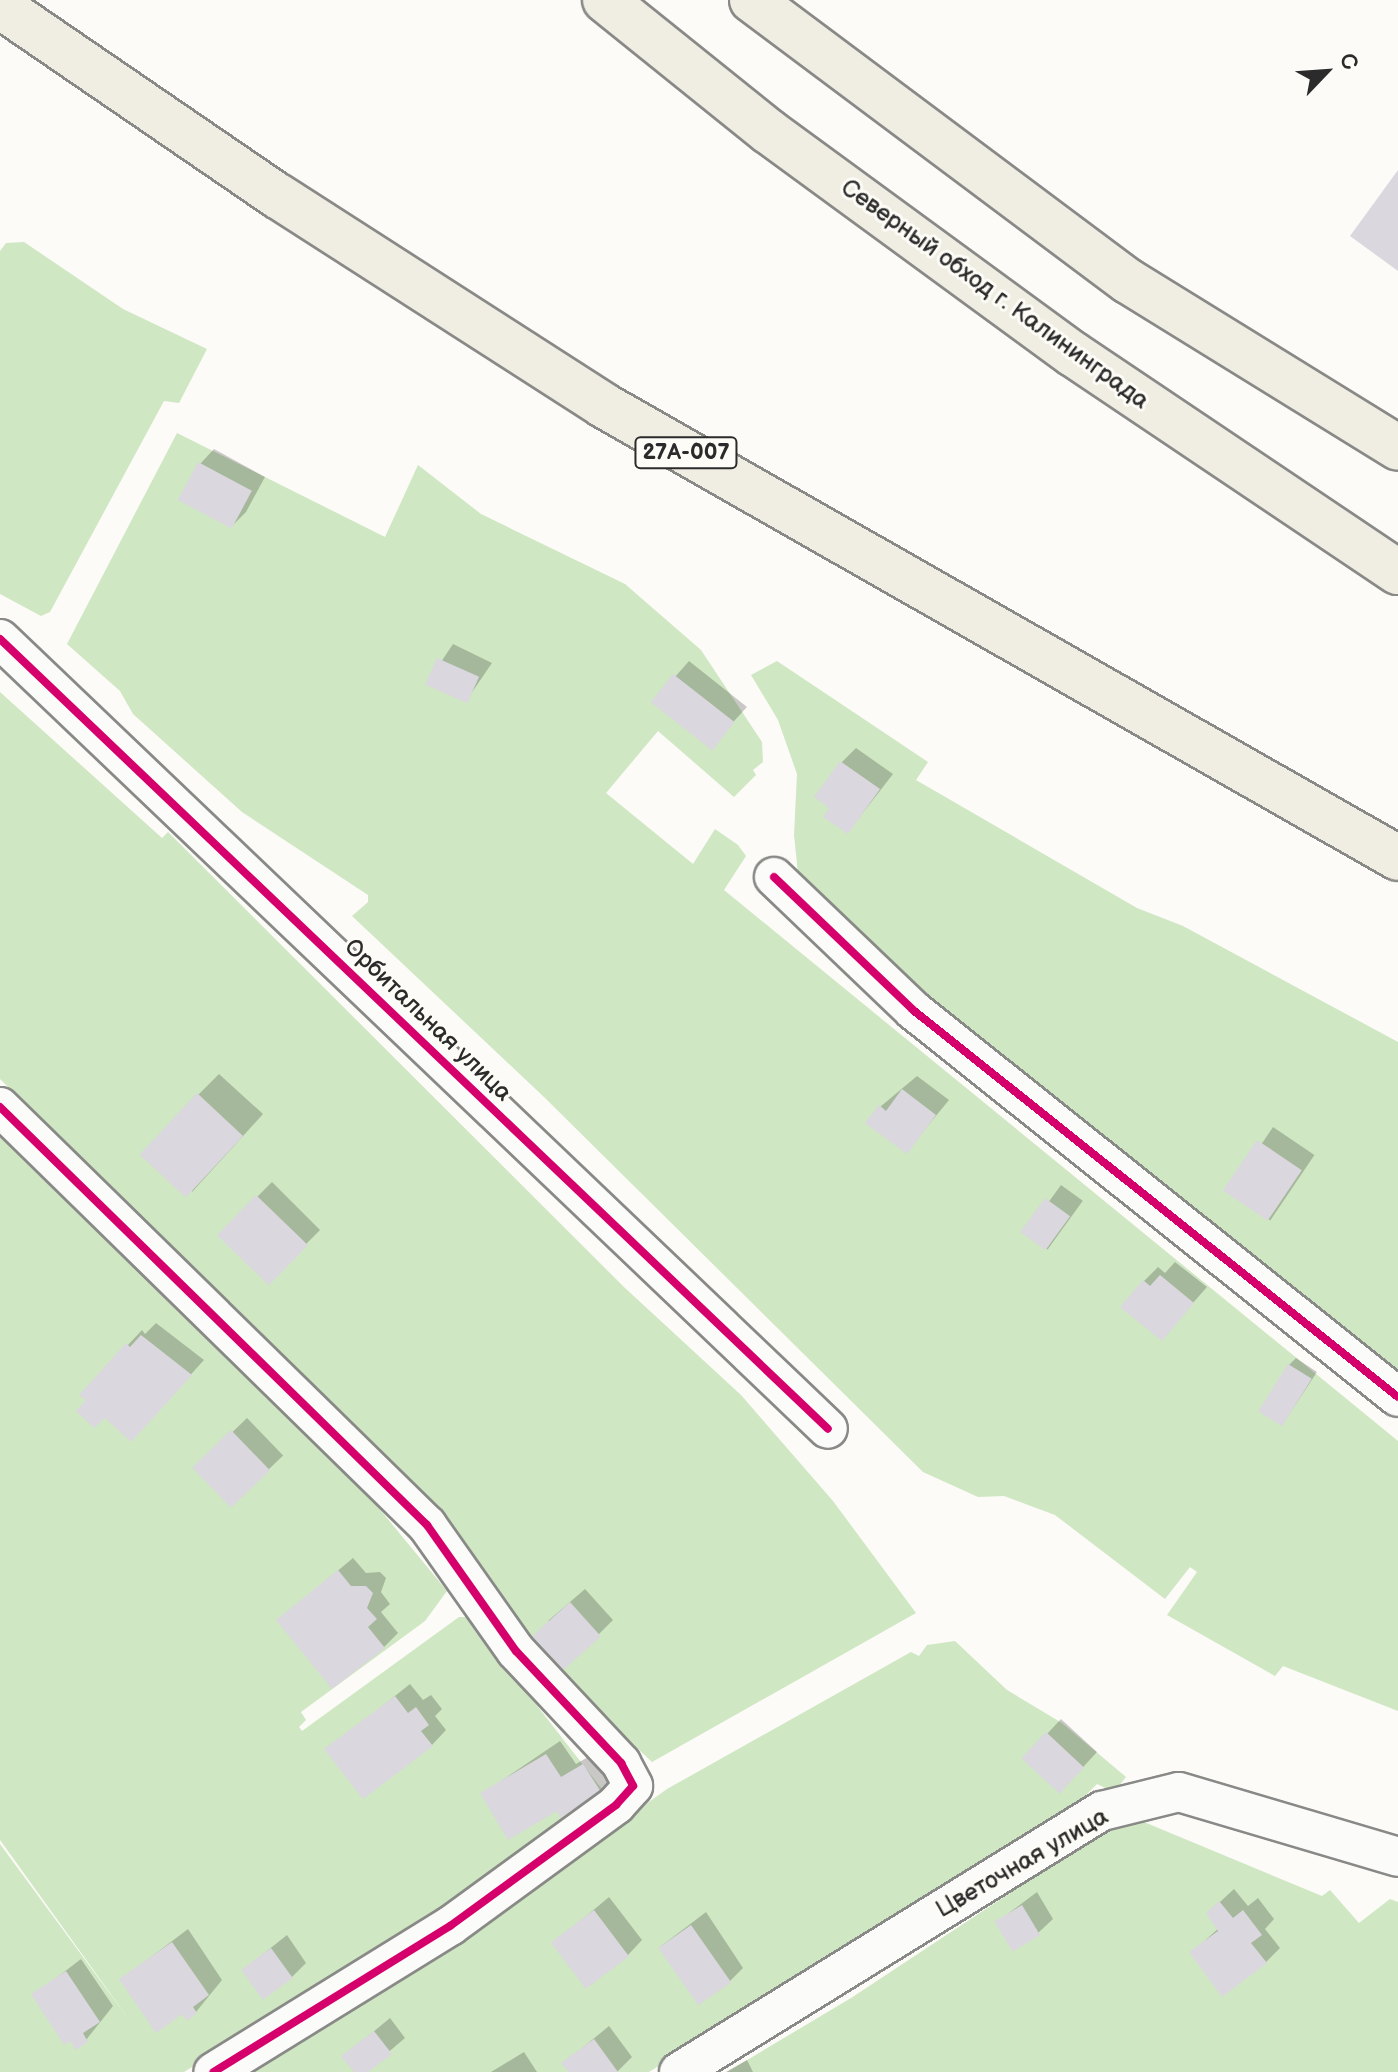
<!DOCTYPE html>
<meta charset="utf-8">
<style>
body{margin:0}
#map{position:relative;width:1398px;height:2072px;overflow:hidden;background:#fcfbf8;font-family:"Balsamiq Sans",sans-serif}
div>[style]{position:absolute}
.green>*{inset:0;background:#cfe7c2}
.shadow>*{inset:0;background:#0003;transform-origin:0 0}
.building>*{inset:0;background:#dad7de;transform-origin:0 0}
.roads{filter:drop-shadow(2px 0 #898987) drop-shadow(-2px 0 #898987) drop-shadow(0 2px #898987) drop-shadow(0 -2px #898987)}
.street>*{height:38px;margin:-19px;padding:0 19px;transform-origin:19px;border-radius:19px;background:#fbfbf9}
.primary>*{height:44px;margin:-22px;padding:0 22px;transform-origin:22px;border-radius:22px;background:#f0ede3}
.highway>*{height:44px;margin:-22px;padding:0 22px;transform-origin:22px;border-radius:22px;background:#f0ede3}
.cycleway>*{height:8px;margin:-4px;padding:0 4px;transform-origin:4px;border-radius:4px;background:#d6006c}
span{translate:-50% -50%;white-space:nowrap;text-align:center;line-height:1.15;-webkit-text-stroke:6px #fdfcf7;paint-order:stroke}
.shield-label span{padding:2px 6px;background:#fdfcf7;border:2px solid;border-radius:6px;-webkit-text-stroke-width:0}
.shield-label{font-size:22px;color:#2b2b2b;font-weight:700}
.street-label{font-size:24px;color:#2b2b2b}
.north{position:absolute;left:1286px;top:32px;width:80px;height:80px;-webkit-text-stroke:6px #fdfcf7;paint-order:stroke;rotate:65deg;font-size:22px;font-weight:700;line-height:32px;text-align:center;color:#2b2b2b}
.north::after{content:'';display:block;margin:auto;width:28px;height:36px;background:#2b2b2b;clip-path:polygon(50% 0,100% 100%,50% 72%,0 100%)}
</style>
<div id="map">
<div class="green">
<div style="clip-path:polygon(24px 242px,123px 309px,207px 349px,179px 403px,164px 401px,50px 612px,41px 616px,0 594px,0 251px,6px 243px)"></div>
<div style="clip-path:polygon(177px 433px,385px 537px,418px 465px,481px 514px,625px 584px,701px 650px,762px 742px,763px 762px,753px 770px,756px 775px,734px 797px,658px 731px,606px 793px,693px 864px,715px 829px,738px 845px,746px 856px,724px 890px,1398px 1441px,1398px 1711px,1283px 1666px,1275px 1676px,1167px 1615px,1197px 1572px,1190px 1567px,1165px 1599px,1055px 1515px,1004px 1496px,978px 1497px,923px 1472px,544px 1097px,352px 916px,368px 902px,368px 895px,242px 812px,133px 714px,120px 691px,67px 644px)"></div>
<div style="clip-path:polygon(777px 661px,928px 762px,916px 780px,1137px 908px,1183px 926px,1398px 1042px,1398px 1378px,1272px 1282px,800px 893px,794px 835px,797px 774px,778px 720px,751px 675px)"></div>
<div style="clip-path:polygon(0 692px,162px 838px,168px 832px,625px 1288px,741px 1395px,833px 1501px,916px 1613px,652px 1762px,571px 1686px,516px 1621px,469px 1548px,427px 1495px,0 1079px)"></div>
<div style="clip-path:polygon(0 1129px,236px 1355px,368px 1495px,447px 1591px,425px 1621px,301px 1712px,306px 1720px,299px 1727px,302px 1731px,459px 1617px,468px 1617px,605px 1793px,449px 1908px,184px 2072px,0 2072px,0 1844px,133px 2025px,0 1840px)"></div>
<div style="clip-path:polygon(955px 1641px,1007px 1690px,1062px 1723px,1126px 1777px,1114px 1792px,1097px 1784px,1074px 1807px,649px 2072px,244px 2072px,460px 1938px,667px 1789px,911px 1652px,919px 1656px,927px 1645px)"></div>
<div style="clip-path:polygon(1144px 1822px,1322px 1896px,1330px 1890px,1359px 1923px,1390px 1899px,1398px 1902px,1398px 2072px,727px 2072px,851px 1998px,1110px 1827px)"></div>
</div>
<div class="shadow">
<div style="clip-path:polygon(214px 449px,265px 477px,246px 512px,232px 526px,200px 464px)"></div>
<div style="clip-path:polygon(453px 644px,492px 663px,466px 701px,427px 683px)"></div>
<div style="clip-path:polygon(689px 661px,747px 707px,724px 732px,653px 702px)"></div>
<div style="clip-path:polygon(856px 748px,893px 774px,848px 832px,832px 808px,842px 762px)"></div>
<div style="clip-path:polygon(219px 1074px,263px 1114px,192px 1192px,198px 1095px)"></div>
<div style="clip-path:polygon(917px 1076px,949px 1100px,907px 1151px,880px 1107px)"></div>
<div style="left:1273px;top:1127px;width:50px;height:79px;rotate:34deg"></div>
<div style="left:272px;top:1182px;width:68px;height:74px;rotate:45deg"></div>
<div style="left:1061px;top:1185px;width:27px;height:60px;rotate:36deg"></div>
<div style="clip-path:polygon(1175px 1262px,1207px 1287px,1162px 1338px,1144px 1281px,1158px 1267px,1165px 1273px)"></div>
<div style="clip-path:polygon(156px 1323px,204px 1360px,145px 1425px,104px 1415px,82px 1394px,142px 1330px,145px 1334px)"></div>
<div style="clip-path:polygon(1296px 1358px,1317px 1372px,1282px 1425px,1289px 1365px)"></div>
<div style="left:247px;top:1418px;width:52px;height:72px;rotate:46deg"></div>
<div style="clip-path:polygon(353px 1558px,366px 1573px,380px 1572px,386px 1578px,381px 1592px,390px 1604px,381px 1612px,398px 1633px,384px 1647px,279px 1620px)"></div>
<div style="clip-path:polygon(585px 1589px,613px 1620px,599px 1634px,548px 1621px)"></div>
<div style="clip-path:polygon(410px 1684px,423px 1700px,431px 1695px,442px 1709px,435px 1716px,446px 1730px,432px 1745px,327px 1750px)"></div>
<div style="clip-path:polygon(1061px 1719px,1097px 1752px,1074px 1777px,1047px 1734px)"></div>
<div style="clip-path:polygon(560px 1741px,576px 1764px,598px 1751px,614px 1776px,600px 1791px,557px 1808px,482px 1794px)"></div>
<div style="clip-path:polygon(1234px 1889px,1248px 1906px,1258px 1898px,1274px 1919px,1265px 1929px,1280px 1948px,1266px 1962px,1192px 1952px,1219px 1928px,1208px 1913px)"></div>
<div style="clip-path:polygon(1037px 1892px,1053px 1919px,1038px 1933px,997px 1922px)"></div>
<div style="clip-path:polygon(609px 1897px,642px 1940px,628px 1955px,554px 1943px)"></div>
<div style="clip-path:polygon(706px 1912px,743px 1968px,729px 1982px,660px 1947px)"></div>
<div style="clip-path:polygon(188px 1929px,222px 1980px,196px 2012px,122px 1979px)"></div>
<div style="clip-path:polygon(287px 1935px,306px 1963px,292px 1977px,243px 1970px)"></div>
<div style="clip-path:polygon(81px 1959px,113px 2006px,86px 2040px,34px 1995px)"></div>
<div style="clip-path:polygon(390px 2018px,405px 2038px,365px 2072px,356px 2072px,344px 2056px)"></div>
<div style="clip-path:polygon(609px 2026px,632px 2057px,617px 2072px,571px 2072px,564px 2063px)"></div>
<div style="clip-path:polygon(524px 2052px,537px 2072px,491px 2072px)"></div>
<div style="clip-path:polygon(747px 2060px,753px 2072px,726px 2072px)"></div>
</div>
<div class="building">
<div style="clip-path:polygon(1398px 170px,1398px 271px,1350px 236px)"></div>
<div style="left:198px;top:462px;width:61px;height:43px;rotate:28deg"></div>
<div style="left:437px;top:658px;width:46px;height:29px;rotate:24deg"></div>
<div style="left:673px;top:674px;width:78px;height:36px;rotate:38deg"></div>
<div style="clip-path:polygon(840px 761px,880px 789px,848px 834px,823px 817px,829px 808px,814px 797px)"></div>
<div style="clip-path:polygon(902px 1089px,936px 1115px,907px 1154px,865px 1123px,879px 1105px,886px 1111px)"></div>
<div style="left:197px;top:1093px;width:63px;height:84px;rotate:43deg"></div>
<div style="left:1257px;top:1140px;width:54px;height:61px;rotate:34deg"></div>
<div style="left:256px;top:1195px;width:72px;height:56px;rotate:44deg"></div>
<div style="left:1045px;top:1198px;width:31px;height:42px;rotate:36deg"></div>
<div style="clip-path:polygon(1160px 1275px,1194px 1303px,1162px 1341px,1120px 1307px,1143px 1280px,1150px 1286px)"></div>
<div style="clip-path:polygon(141px 1335px,192px 1375px,131px 1442px,105px 1418px,94px 1428px,76px 1411px,86px 1400px,79px 1395px,126px 1343px,130px 1347px)"></div>
<div style="left:1288px;top:1364px;width:28px;height:56px;rotate:32deg"></div>
<div style="left:231px;top:1430px;width:56px;height:54px;rotate:46deg"></div>
<div style="clip-path:polygon(338px 1570px,351px 1586px,366px 1586px,373px 1593px,367px 1608px,377px 1619px,368px 1627px,385px 1648px,332px 1689px,276px 1620px)"></div>
<div style="left:570px;top:1602px;width:46px;height:51px;rotate:48deg"></div>
<div style="clip-path:polygon(395px 1696px,408px 1713px,416px 1707px,429px 1725px,421px 1731px,433px 1746px,363px 1799px,324px 1749px)"></div>
<div style="left:1046px;top:1732px;width:52px;height:36px;rotate:43deg"></div>
<div style="clip-path:polygon(546px 1754px,561px 1777px,583px 1764px,601px 1792px,560px 1818px,557px 1811px,508px 1840px,480px 1793px)"></div>
<div style="clip-path:polygon(1219px 1901px,1233px 1918px,1243px 1910px,1262px 1935px,1251px 1943px,1267px 1963px,1222px 1997px,1189px 1952px,1218px 1931px,1206px 1913px)"></div>
<div style="left:1022px;top:1905px;width:35px;height:32px;rotate:59deg"></div>
<div style="left:594px;top:1910px;width:58px;height:54px;rotate:53deg"></div>
<div style="left:691px;top:1925px;width:70px;height:40px;rotate:55deg"></div>
<div style="clip-path:polygon(172px 1942px,209px 1995px,193px 2007px,197px 2013px,187px 2021px,182px 2014px,156px 2033px,119px 1979px)"></div>
<div style="left:271px;top:1948px;width:37px;height:37px;rotate:54deg"></div>
<div style="clip-path:polygon(66px 1971px,100px 2022px,83px 2033px,88px 2042px,76px 2050px,70px 2041px,64px 2045px,31px 1994px)"></div>
<div style="clip-path:polygon(374px 2031px,392px 2054px,368px 2072px,354px 2072px,341px 2056px)"></div>
<div style="clip-path:polygon(594px 2039px,618px 2072px,569px 2072px,561px 2063px)"></div>
</div>
<div class="roads">
<div class="street">
<div style="left:0;top:639px;width:1144px;rotate:43.65deg"></div>
<div style="left:774px;top:877px;width:192px;rotate:43.7deg"></div>
<div style="left:913px;top:1010px;width:620px;rotate:38.59deg"></div>
<div style="left:0;top:1107px;width:598px;rotate:44.39deg"></div>
<div style="left:427px;top:1525px;width:154px;rotate:54.8deg"></div>
<div style="left:516px;top:1651px;width:154px;rotate:46.8deg"></div>
<div style="left:621px;top:1763px;width:26px;rotate:62deg"></div>
<div style="left:633px;top:1786px;width:25px;rotate:132deg"></div>
<div style="left:616px;top:1805px;width:205px;rotate:143.9deg"></div>
<div style="left:450px;top:1926px;width:278px;rotate:148.3deg"></div>
<div style="left:679px;top:2072px;width:497px;rotate:-31.7deg"></div>
<div style="left:1102px;top:1811px;width:79px;rotate:-13.9deg"></div>
<div style="left:1179px;top:1792px;width:228px;rotate:16.5deg"></div>
</div>
<div class="primary">
<div style="left:0;top:6px;width:337px;rotate:34.4deg"></div>
<div style="left:278px;top:196px;width:386px;rotate:32.7deg"></div>
<div style="left:603px;top:405px;width:915px;rotate:29.67deg"></div>
</div>
<div class="highway">
<div style="left:605px;top:0;width:209px;rotate:38.8deg"></div>
<div style="left:768px;top:131px;width:378px;rotate:36.2deg"></div>
<div style="left:1073px;top:354px;width:391px;rotate:33.9deg"></div>
<div style="left:752px;top:0;width:469px;rotate:36.8deg"></div>
<div style="left:1128px;top:281px;width:317px;rotate:31.7deg"></div>
</div>
</div>
<div class="cycleway">
<div style="left:0;top:639px;width:1144px;rotate:43.65deg"></div>
<div style="left:774px;top:877px;width:192px;rotate:43.7deg"></div>
<div style="left:913px;top:1010px;width:620px;rotate:38.59deg"></div>
<div style="left:0;top:1107px;width:598px;rotate:44.39deg"></div>
<div style="left:427px;top:1525px;width:154px;rotate:54.8deg"></div>
<div style="left:516px;top:1651px;width:154px;rotate:46.8deg"></div>
<div style="left:621px;top:1763px;width:26px;rotate:62deg"></div>
<div style="left:633px;top:1786px;width:25px;rotate:132deg"></div>
<div style="left:616px;top:1805px;width:205px;rotate:143.9deg"></div>
<div style="left:450px;top:1926px;width:278px;rotate:148.3deg"></div>
</div>
<div class="shield-label">
<span style="left:686px;top:453px">27А-007</span>
</div>
<div class="street-label">
<span style="left:995px;top:294px;rotate:36deg">Северный обход г. Калининграда</span>
<span style="left:428px;top:1020px;rotate:44deg">Орбитальная улица</span>
<span style="left:1022px;top:1863px;rotate:-30deg">Цветочная улица</span>
</div>
<div class="north">С</div>
</div>
